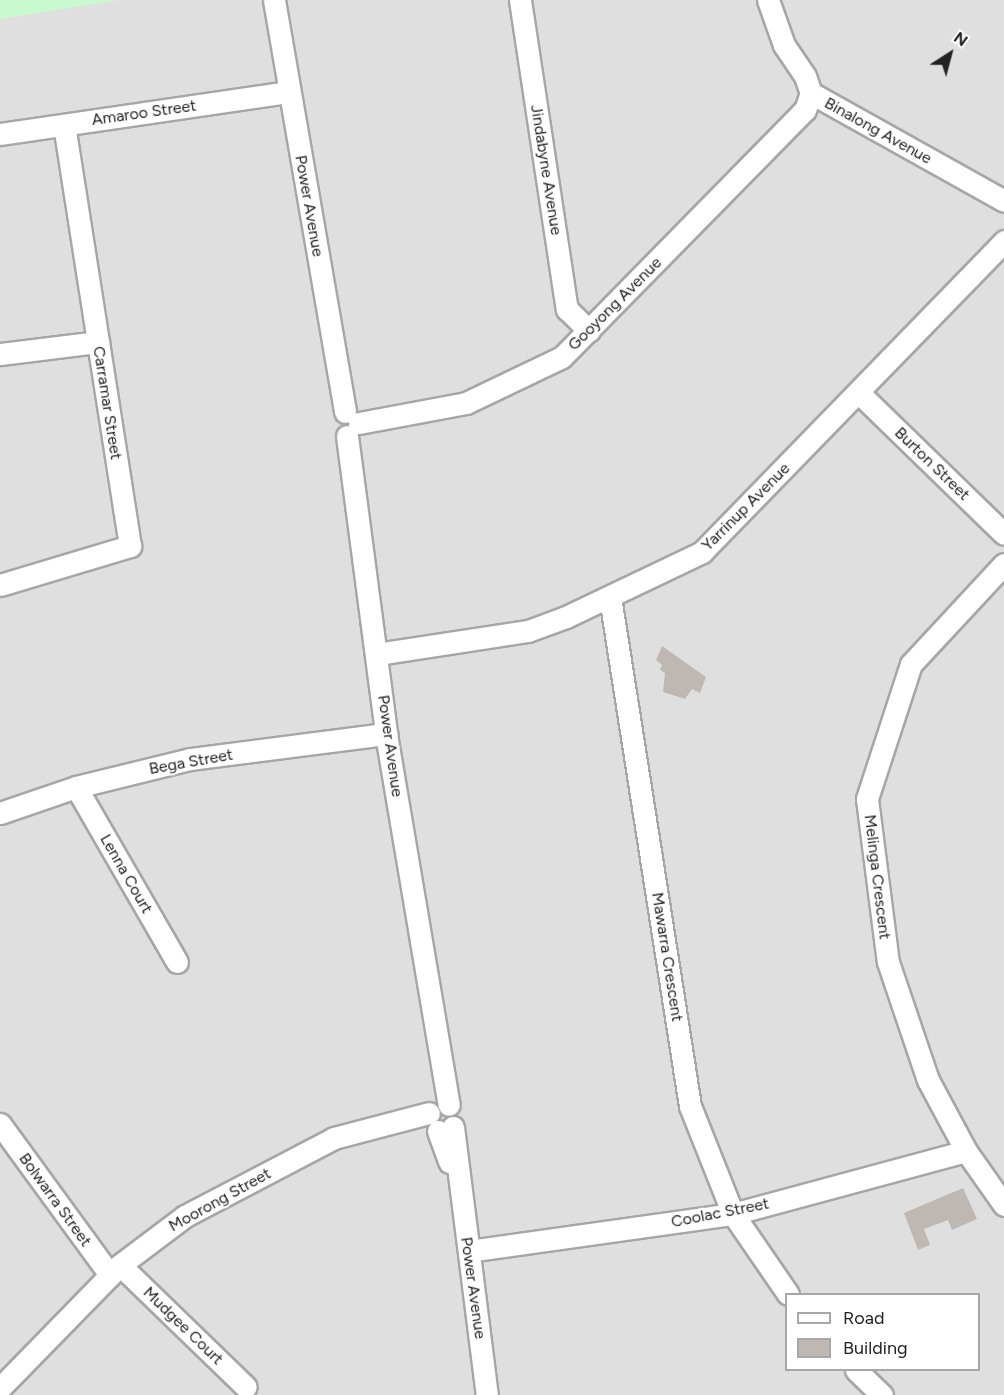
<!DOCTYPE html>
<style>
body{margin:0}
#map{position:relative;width:1004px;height:1395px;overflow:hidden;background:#f2efe9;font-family:Figtree,sans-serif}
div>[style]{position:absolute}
.residential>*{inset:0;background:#e0dfdf}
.park>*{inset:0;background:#c8f9cf}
.building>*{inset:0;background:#bfb8b2}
.roads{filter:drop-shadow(2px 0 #a6a6a6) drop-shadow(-2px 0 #a6a6a6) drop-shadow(0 2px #a6a6a6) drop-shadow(0 -2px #a6a6a6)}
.minor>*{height:21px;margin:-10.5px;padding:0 10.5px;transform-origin:10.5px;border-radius:10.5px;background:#fff}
span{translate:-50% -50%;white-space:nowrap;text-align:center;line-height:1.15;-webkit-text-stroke:4.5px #fff;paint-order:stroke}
.street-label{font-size:16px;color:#222}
.legend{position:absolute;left:785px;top:1293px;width:195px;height:78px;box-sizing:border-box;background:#fff;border:2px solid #a7a7a7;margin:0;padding:8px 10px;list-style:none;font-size:18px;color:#222}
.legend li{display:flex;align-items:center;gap:12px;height:30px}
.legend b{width:30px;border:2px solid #a7a7a7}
.north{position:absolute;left:920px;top:24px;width:60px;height:60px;-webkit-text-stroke:4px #fff;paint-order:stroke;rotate:36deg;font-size:16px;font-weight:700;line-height:24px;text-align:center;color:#222}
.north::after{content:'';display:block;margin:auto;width:21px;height:27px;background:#222;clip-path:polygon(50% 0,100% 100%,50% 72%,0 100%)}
</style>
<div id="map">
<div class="residential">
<div style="clip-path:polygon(evenodd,0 0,1004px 0,1004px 1395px,0 1395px,0 0,786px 1294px,978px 1294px,978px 1370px,786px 1370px,786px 1294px)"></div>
</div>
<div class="park">
<div style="clip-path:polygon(0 0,120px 0,0 19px)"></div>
</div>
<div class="building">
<div style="clip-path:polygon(662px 646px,706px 677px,700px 693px,692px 689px,685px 699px,663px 692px,665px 673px,660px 670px,662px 665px,656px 660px)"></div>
<div style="clip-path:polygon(963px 1188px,977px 1219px,952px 1230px,948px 1220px,924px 1229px,930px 1245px,918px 1250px,904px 1213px)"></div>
</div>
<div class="roads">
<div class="minor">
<div style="left:274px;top:0;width:418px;rotate:80.2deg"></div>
<div style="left:520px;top:0;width:313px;rotate:81.4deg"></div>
<div style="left:567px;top:309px;width:31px;rotate:45deg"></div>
<div style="left:768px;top:0;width:48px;rotate:70.4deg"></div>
<div style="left:784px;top:45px;width:37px;rotate:56deg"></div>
<div style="left:805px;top:76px;width:18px;rotate:71deg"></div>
<div style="left:811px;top:93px;width:221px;rotate:29.2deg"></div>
<div style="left:0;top:134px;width:292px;rotate:-8.3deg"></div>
<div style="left:0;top:354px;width:99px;rotate:-7deg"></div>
<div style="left:859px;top:393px;width:202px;rotate:44.2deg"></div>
<div style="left:359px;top:423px;width:109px;rotate:-10.6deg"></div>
<div style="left:466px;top:403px;width:106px;rotate:-25.6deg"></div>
<div style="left:562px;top:357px;width:346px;rotate:-45.5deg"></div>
<div style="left:805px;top:110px;width:18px;rotate:-71deg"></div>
<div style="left:347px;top:436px;width:301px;rotate:82.5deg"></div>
<div style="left:386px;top:734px;width:376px;rotate:80.4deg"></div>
<div style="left:1004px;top:564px;width:137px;rotate:132.9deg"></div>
<div style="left:911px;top:664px;width:142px;rotate:108.1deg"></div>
<div style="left:867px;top:799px;width:164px;rotate:82.7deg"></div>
<div style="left:888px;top:962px;width:125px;rotate:71.3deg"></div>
<div style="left:928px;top:1080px;width:81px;rotate:61.8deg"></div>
<div style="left:966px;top:1151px;width:66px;rotate:54.9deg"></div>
<div style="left:0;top:585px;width:136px;rotate:-16.7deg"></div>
<div style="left:130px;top:546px;width:426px;rotate:-98.9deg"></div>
<div style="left:610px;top:597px;width:515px;rotate:81.07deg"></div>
<div style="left:690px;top:1106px;width:116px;rotate:68.3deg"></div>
<div style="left:733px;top:1214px;width:97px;rotate:55.5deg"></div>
<div style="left:377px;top:654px;width:153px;rotate:-8.7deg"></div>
<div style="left:528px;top:631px;width:40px;rotate:-20.2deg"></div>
<div style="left:566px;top:617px;width:151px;rotate:-25.5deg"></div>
<div style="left:702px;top:552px;width:434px;rotate:-45.8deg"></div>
<div style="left:76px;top:787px;width:202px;rotate:60deg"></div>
<div style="left:0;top:813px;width:80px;rotate:-18.9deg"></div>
<div style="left:76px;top:787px;width:117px;rotate:-13.8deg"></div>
<div style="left:190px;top:759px;width:198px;rotate:-7.3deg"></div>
<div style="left:0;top:1124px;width:187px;rotate:53.9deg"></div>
<div style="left:453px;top:1127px;width:270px;rotate:82.8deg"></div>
<div style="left:438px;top:1131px;width:33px;rotate:70deg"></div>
<div style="left:469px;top:1251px;width:267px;rotate:-8deg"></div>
<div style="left:733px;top:1214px;width:241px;rotate:-15.1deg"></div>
<div style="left:120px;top:1265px;width:175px;rotate:44.1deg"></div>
<div style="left:856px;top:1370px;width:36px;rotate:44deg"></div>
<div style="left:0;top:1388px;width:172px;rotate:-45.7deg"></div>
<div style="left:120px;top:1265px;width:81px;rotate:-37deg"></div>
<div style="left:185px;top:1216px;width:168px;rotate:-27.6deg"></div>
<div style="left:334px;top:1138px;width:98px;rotate:-14.7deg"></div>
</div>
</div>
<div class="street-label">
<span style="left:144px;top:113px;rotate:-8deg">Amaroo Street</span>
<span style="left:878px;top:131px;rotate:29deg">Binalong Avenue</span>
<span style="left:546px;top:170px;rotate:81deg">Jindabyne Avenue</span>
<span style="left:309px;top:206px;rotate:80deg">Power Avenue</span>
<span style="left:615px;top:304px;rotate:-45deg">Gooyong Avenue</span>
<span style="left:107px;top:403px;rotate:81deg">Carramar Street</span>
<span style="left:932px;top:464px;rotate:44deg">Burton Street</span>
<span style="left:746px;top:507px;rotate:-45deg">Yarrinup Avenue</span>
<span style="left:390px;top:746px;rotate:82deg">Power Avenue</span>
<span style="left:191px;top:762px;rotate:-10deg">Bega Street</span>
<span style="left:126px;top:874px;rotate:60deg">Lenna Court</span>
<span style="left:877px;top:877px;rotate:83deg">Melinga Crescent</span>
<span style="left:667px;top:957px;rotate:81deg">Mawarra Crescent</span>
<span style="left:55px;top:1200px;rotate:54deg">Bolwarra Street</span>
<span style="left:220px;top:1200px;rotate:-29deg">Moorong Street</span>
<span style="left:720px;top:1213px;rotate:-11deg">Coolac Street</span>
<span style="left:473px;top:1288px;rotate:82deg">Power Avenue</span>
<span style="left:183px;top:1326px;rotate:44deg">Mudgee Court</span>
</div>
<ul class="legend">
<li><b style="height:8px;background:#fff"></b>Road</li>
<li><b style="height:16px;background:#bfb8b2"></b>Building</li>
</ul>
<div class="north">N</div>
</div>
